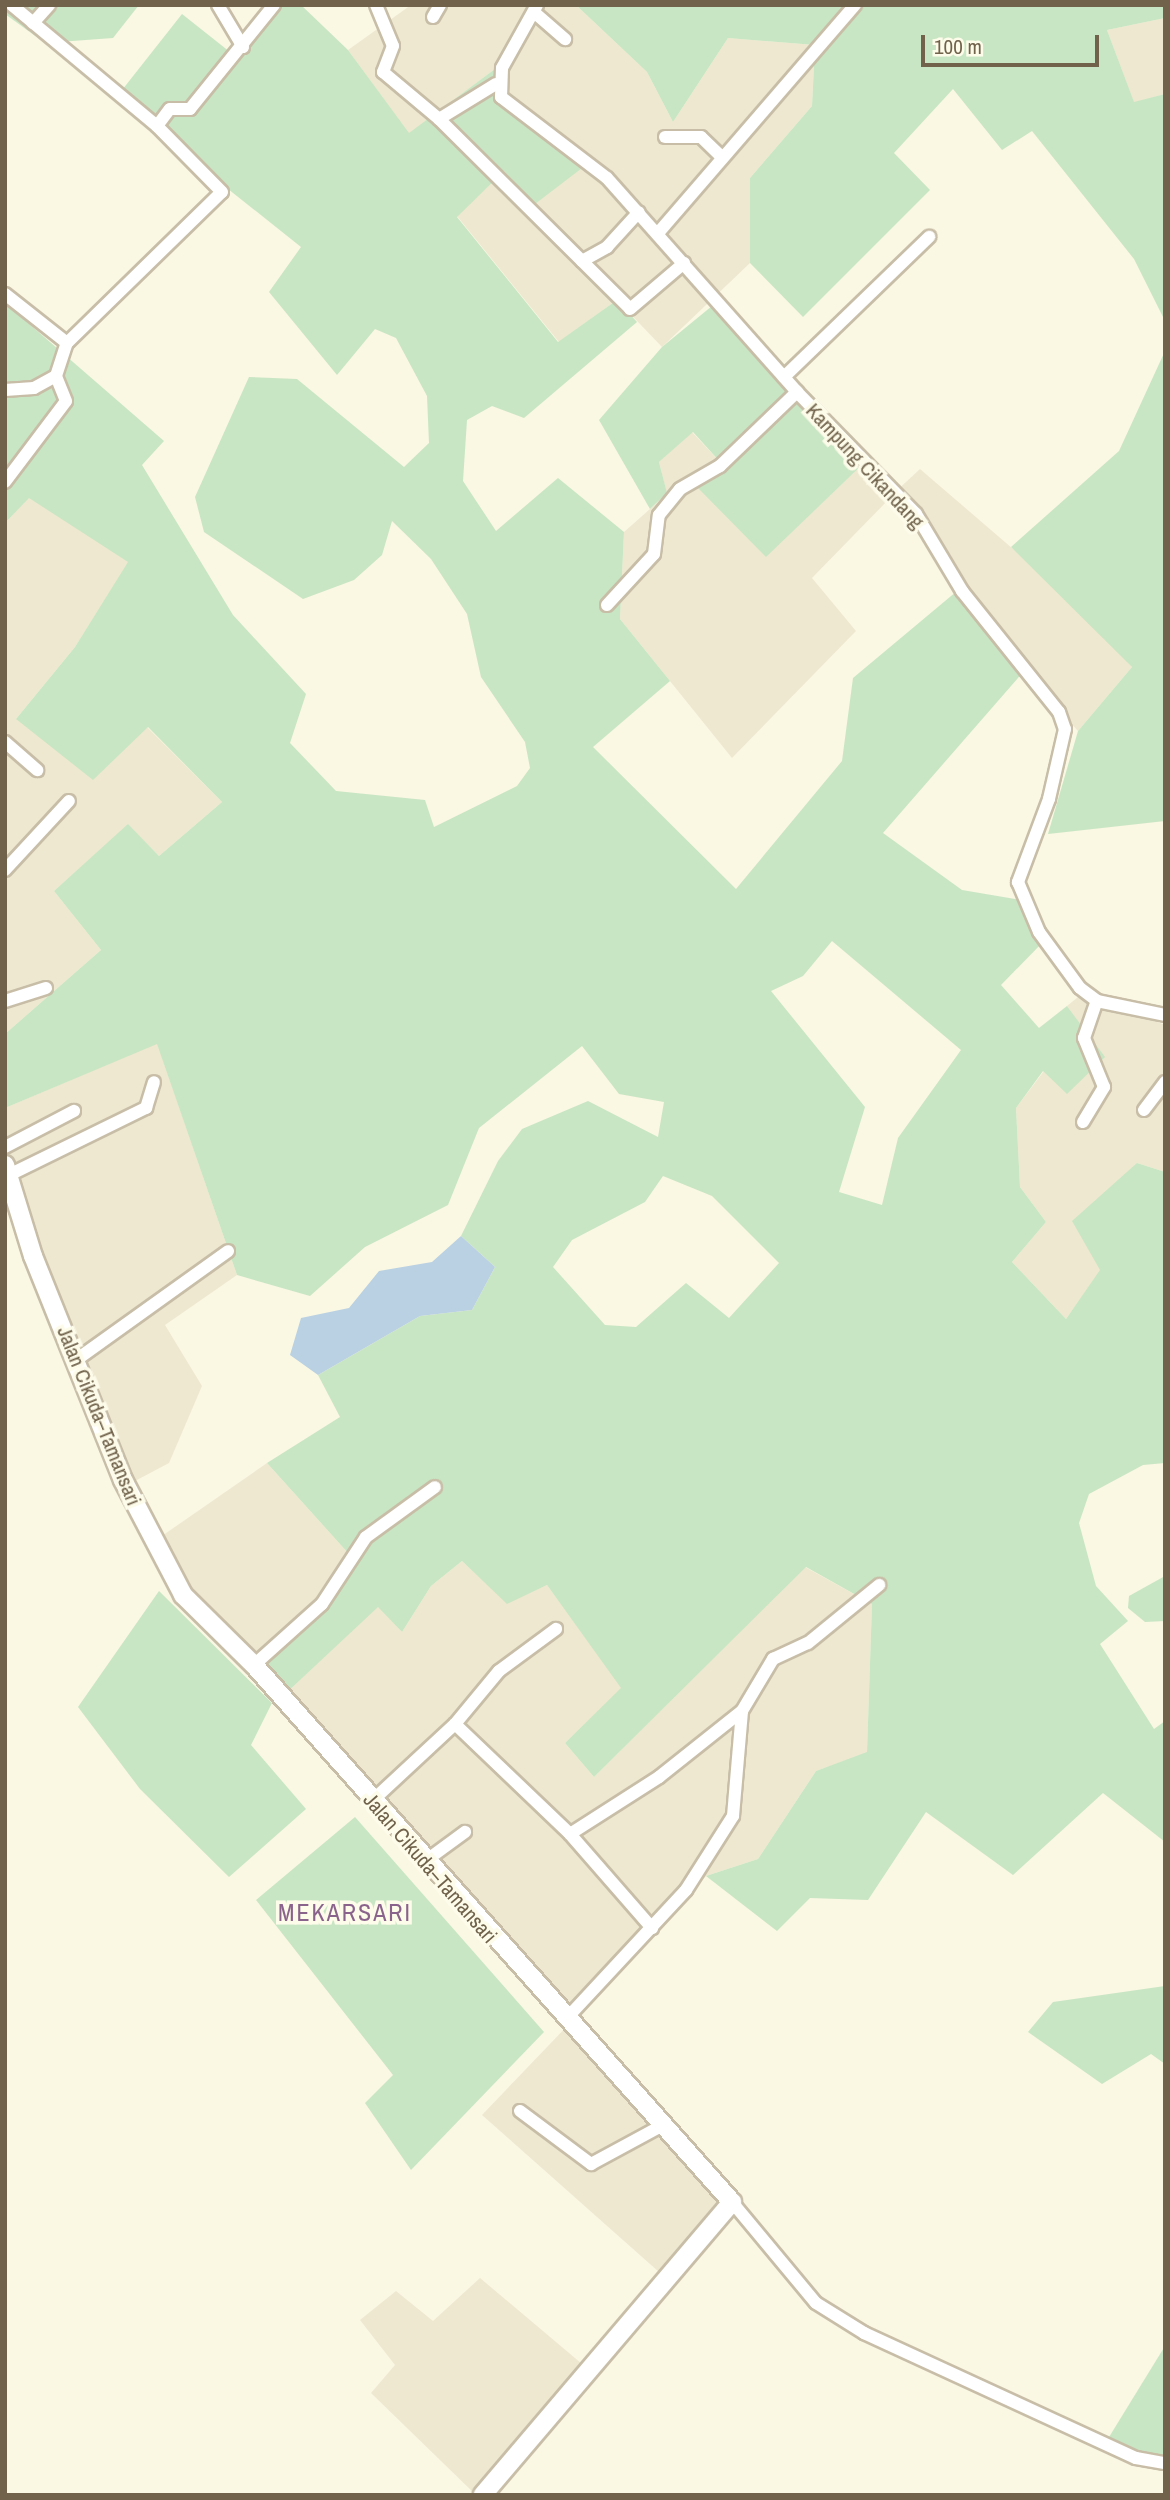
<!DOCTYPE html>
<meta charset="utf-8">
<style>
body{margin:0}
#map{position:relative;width:1170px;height:2500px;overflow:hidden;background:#faf7e3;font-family:"Archivo Narrow",sans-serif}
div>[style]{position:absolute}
.residential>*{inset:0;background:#eee8d0}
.green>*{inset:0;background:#c8e6c3}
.water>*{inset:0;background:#b9d1e2}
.roads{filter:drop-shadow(2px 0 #c8bea8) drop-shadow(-2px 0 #c8bea8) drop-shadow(0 2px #c8bea8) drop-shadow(0 -2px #c8bea8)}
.street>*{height:12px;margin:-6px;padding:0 6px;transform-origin:6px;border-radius:6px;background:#fff}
.secondary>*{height:18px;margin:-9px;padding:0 9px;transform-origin:9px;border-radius:9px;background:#fff}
span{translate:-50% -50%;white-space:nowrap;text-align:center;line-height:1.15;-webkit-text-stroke:7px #fdfbe9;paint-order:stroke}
.street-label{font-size:21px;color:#70624b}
.quarter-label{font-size:24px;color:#8a638c;letter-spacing:2px}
.frame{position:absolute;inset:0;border:7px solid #70624b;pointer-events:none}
.scale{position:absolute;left:921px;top:35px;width:178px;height:32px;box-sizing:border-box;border:4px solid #70624b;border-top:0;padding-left:9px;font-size:21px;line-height:24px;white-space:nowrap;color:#70624b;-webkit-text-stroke:5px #fdfbe9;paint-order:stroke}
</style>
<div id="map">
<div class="residential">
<div style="clip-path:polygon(411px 5px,576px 5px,647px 72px,673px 122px,728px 38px,815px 45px,812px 106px,750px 178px,750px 263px,662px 347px,617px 300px,559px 342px,457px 216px,504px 171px,585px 165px,529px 128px,495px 69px,409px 134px,348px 50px)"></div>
<div style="clip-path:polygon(1165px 18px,1165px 94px,1134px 103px,1107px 30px)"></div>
<div style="clip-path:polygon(692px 432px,721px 463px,699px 488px,766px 556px,864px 463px,892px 495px,920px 469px,1062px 591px,1132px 667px,1078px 731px,987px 630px,943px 549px,892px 496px,812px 578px,856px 631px,732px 758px,620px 619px,624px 532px,667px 494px,659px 462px)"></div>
<div style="clip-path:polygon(29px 497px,129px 562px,75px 647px,16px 719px,147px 727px,222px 802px,159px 856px,128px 825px,54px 891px,101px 950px,5px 1034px,5px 523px)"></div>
<div style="clip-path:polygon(1083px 993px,1165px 1025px,1165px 1172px,1137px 1163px,1101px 1270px,1066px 1319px,1012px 1262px,1046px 1222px,1020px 1187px,1016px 1108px,1044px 1071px,1104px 1057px,1067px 1006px)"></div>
<div style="clip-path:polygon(157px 1043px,237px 1275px,165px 1325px,202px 1386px,169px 1463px,135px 1481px,5px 1171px,5px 1108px)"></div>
<div style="clip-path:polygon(267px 1463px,358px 1564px,252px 1664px,181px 1591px,159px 1538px)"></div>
<div style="clip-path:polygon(462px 1561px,507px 1603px,547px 1585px,622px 1688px,565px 1743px,594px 1777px,805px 1567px,872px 1604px,867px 1753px,816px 1771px,758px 1859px,706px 1876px,572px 2022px,731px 2201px,668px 2280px,482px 2115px,571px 2022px,283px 1696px,378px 1606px,402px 1632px,431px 1586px)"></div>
<div style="clip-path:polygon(480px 2278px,588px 2369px,476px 2495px,371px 2393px,395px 2365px,360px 2320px,396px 2291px,433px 2321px)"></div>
</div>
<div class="green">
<div style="clip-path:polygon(5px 5px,139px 5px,113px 38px,45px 43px,5px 14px)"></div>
<div style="clip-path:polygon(evenodd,278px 5px,301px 5px,348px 50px,409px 133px,495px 69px,529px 128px,586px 165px,535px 204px,504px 171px,457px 217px,558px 342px,617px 300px,637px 322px,524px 418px,492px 406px,467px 420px,463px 481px,496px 531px,558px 478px,624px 532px,620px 619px,670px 681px,593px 747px,736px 889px,842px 761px,853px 678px,963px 586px,1024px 671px,883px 833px,962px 890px,1027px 901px,1044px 941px,1001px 985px,1039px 1028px,1067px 1006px,1105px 1057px,1067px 1094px,1043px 1071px,1016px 1108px,1020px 1187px,1046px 1222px,1012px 1262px,1066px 1319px,1100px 1270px,1072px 1221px,1137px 1163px,1165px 1172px,1165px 1463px,1143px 1465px,1089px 1494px,1079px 1523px,1096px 1586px,1128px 1621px,1100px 1644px,1154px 1729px,1165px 1721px,1165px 1842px,1103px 1793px,1013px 1875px,926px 1812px,868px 1900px,810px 1898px,777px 1931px,706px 1876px,758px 1859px,816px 1771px,867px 1752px,872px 1604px,806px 1567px,594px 1777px,565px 1743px,621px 1688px,547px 1585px,507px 1604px,462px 1561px,431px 1586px,402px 1632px,378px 1607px,283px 1696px,252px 1664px,358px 1564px,267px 1463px,340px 1417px,318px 1375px,420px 1316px,472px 1310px,495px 1267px,461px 1236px,498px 1161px,522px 1129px,588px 1101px,658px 1137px,664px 1102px,619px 1094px,582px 1046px,479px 1128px,448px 1205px,365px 1247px,310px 1296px,237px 1275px,157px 1044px,5px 1108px,5px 1034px,101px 950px,54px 891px,128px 824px,159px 856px,222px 802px,148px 727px,93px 780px,16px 719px,75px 647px,128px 562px,29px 498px,5px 523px,5px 303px,164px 441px,142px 465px,233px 615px,306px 694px,290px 743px,336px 791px,425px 800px,434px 827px,517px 786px,530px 768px,525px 742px,481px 677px,467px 614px,431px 559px,392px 521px,382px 555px,354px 580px,303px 599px,204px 532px,195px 497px,249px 377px,297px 379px,404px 467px,429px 443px,427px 396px,396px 338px,375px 329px,337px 375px,269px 292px,301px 247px,115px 99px,182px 14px,235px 56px,278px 5px,832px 941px,961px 1050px,898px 1138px,882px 1205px,839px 1192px,865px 1107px,771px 991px,803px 976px,832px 941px,278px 5px,663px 1176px,712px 1196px,779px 1263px,729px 1318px,686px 1283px,636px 1327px,605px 1325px,553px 1267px,572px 1240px,645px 1202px,663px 1176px)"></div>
<div style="clip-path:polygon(576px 5px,1165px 5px,1165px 18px,1107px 30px,1134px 102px,1165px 94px,1165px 321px,1134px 259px,1032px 131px,1002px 150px,953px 89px,894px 153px,930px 190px,803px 317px,750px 263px,750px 178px,812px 106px,815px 45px,728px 38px,673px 122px,647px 72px)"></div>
<div style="clip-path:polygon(712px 306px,864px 463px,766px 557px,698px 488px,721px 463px,693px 432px,659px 462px,667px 493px,650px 509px,599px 420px,662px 347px)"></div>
<div style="clip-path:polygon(1165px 351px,1165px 821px,1048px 834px,1078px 731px,1132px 667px,1011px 547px,1119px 451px)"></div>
<div style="clip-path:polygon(1165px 1576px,1165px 1621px,1145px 1622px,1128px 1608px,1129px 1596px)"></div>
<div style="clip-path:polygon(159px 1591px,272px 1703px,251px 1745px,306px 1809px,229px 1877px,140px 1789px,78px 1707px)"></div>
<div style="clip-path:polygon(355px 1817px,544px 2032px,411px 2170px,365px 2103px,393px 2075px,256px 1900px)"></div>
<div style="clip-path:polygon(1165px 1986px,1165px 2064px,1151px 2054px,1102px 2084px,1028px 2032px,1053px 2002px)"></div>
<div style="clip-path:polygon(1165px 2346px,1165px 2460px,1160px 2460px,1106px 2442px)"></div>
</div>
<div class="water">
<div style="clip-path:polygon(461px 1236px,495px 1267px,472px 1310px,420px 1316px,318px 1375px,290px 1355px,301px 1318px,349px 1308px,379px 1271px,432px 1262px)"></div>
</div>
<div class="roads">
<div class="street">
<div style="left:218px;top:5px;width:49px;rotate:59.2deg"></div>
<div style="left:376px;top:5px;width:44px;rotate:67.5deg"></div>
<div style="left:393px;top:46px;width:28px;rotate:111deg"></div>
<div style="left:383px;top:72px;width:73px;rotate:40deg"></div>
<div style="left:439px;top:119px;width:67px;rotate:-31.6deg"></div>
<div style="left:537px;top:5px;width:72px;rotate:119.1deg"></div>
<div style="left:502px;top:68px;width:29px;rotate:92deg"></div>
<div style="left:501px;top:97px;width:133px;rotate:37.4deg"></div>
<div style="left:607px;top:178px;width:286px;rotate:48.4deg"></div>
<div style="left:797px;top:392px;width:170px;rotate:45.7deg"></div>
<div style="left:916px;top:514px;width:90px;rotate:59.1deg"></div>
<div style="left:962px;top:591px;width:155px;rotate:51.3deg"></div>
<div style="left:1059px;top:712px;width:18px;rotate:71deg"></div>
<div style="left:1065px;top:729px;width:72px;rotate:102.9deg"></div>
<div style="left:1049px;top:799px;width:89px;rotate:110.5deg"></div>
<div style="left:1018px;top:882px;width:54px;rotate:67.2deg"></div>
<div style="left:1039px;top:932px;width:69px;rotate:53.8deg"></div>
<div style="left:1080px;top:988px;width:21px;rotate:37deg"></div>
<div style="left:1097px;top:1001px;width:69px;rotate:11.6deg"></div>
<div style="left:535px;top:13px;width:40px;rotate:41deg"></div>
<div style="left:433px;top:17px;width:14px;rotate:-60deg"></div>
<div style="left:33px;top:23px;width:24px;rotate:-48deg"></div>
<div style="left:439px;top:119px;width:269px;rotate:44.8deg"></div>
<div style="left:630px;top:309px;width:71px;rotate:-40.4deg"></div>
<div style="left:157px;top:126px;width:21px;rotate:-53deg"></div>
<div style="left:170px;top:109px;width:20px"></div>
<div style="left:190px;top:109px;width:134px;rotate:-51.1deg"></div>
<div style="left:665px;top:137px;width:36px"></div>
<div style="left:701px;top:137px;width:29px;rotate:44deg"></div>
<div style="left:659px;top:232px;width:300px;rotate:-49.2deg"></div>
<div style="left:582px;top:261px;width:29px;rotate:-29deg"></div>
<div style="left:607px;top:247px;width:47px;rotate:-47.6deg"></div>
<div style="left:5px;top:294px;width:79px;rotate:38.3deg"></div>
<div style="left:784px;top:377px;width:202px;rotate:-44deg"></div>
<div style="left:5px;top:390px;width:29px;rotate:-4deg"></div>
<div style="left:34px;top:388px;width:25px;rotate:-29deg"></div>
<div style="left:5px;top:482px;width:101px;rotate:-53deg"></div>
<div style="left:66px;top:401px;width:27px;rotate:-112deg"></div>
<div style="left:56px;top:376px;width:35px;rotate:-72deg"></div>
<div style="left:67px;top:343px;width:216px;rotate:-44.3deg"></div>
<div style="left:222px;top:192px;width:93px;rotate:-134.6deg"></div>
<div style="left:157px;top:126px;width:189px;rotate:-140.2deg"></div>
<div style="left:607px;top:605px;width:69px;rotate:-47.3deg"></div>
<div style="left:654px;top:554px;width:39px;rotate:-83deg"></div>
<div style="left:659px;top:515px;width:33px;rotate:-51deg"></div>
<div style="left:680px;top:489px;width:46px;rotate:-29.9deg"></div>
<div style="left:720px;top:466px;width:107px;rotate:-43.9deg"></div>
<div style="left:5px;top:742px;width:43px;rotate:41.2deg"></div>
<div style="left:5px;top:870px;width:94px;rotate:-47.2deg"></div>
<div style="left:5px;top:1001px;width:43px;rotate:-17.6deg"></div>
<div style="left:1144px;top:1110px;width:35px;rotate:-53deg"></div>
<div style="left:1083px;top:1122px;width:41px;rotate:-59deg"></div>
<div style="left:1104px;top:1087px;width:53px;rotate:-112.2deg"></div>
<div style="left:1084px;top:1038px;width:39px;rotate:-71deg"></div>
<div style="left:5px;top:1147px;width:78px;rotate:-27.6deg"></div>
<div style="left:9px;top:1175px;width:153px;rotate:-26.1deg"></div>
<div style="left:146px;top:1108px;width:27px;rotate:-73deg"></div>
<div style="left:76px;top:1360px;width:187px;rotate:-35.6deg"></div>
<div style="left:254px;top:1665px;width:91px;rotate:-41.9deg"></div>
<div style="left:322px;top:1604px;width:80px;rotate:-56.7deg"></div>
<div style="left:366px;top:1537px;width:85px;rotate:-35.9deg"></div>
<div style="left:455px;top:1724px;width:69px;rotate:-50.3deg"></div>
<div style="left:499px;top:1671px;width:71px;rotate:-36.4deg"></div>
<div style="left:372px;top:1801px;width:113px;rotate:-42.9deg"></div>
<div style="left:455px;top:1724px;width:159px;rotate:43.7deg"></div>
<div style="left:570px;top:1834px;width:106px;rotate:-32.6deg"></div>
<div style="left:659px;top:1777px;width:106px;rotate:-38.5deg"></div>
<div style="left:570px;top:1834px;width:125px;rotate:48.9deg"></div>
<div style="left:424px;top:1862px;width:51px;rotate:-36.2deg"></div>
<div style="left:567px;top:2018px;width:175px;rotate:-47.1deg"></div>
<div style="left:686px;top:1890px;width:88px;rotate:-57.6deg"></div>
<div style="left:733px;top:1816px;width:105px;rotate:-85.1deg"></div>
<div style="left:742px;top:1711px;width:61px;rotate:-59.2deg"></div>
<div style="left:773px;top:1659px;width:38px;rotate:-25deg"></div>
<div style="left:808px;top:1643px;width:92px;rotate:-39.2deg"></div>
<div style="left:520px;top:2111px;width:89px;rotate:36.7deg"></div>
<div style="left:591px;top:2164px;width:84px;rotate:-28.4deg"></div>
<div style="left:732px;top:2202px;width:131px;rotate:50.3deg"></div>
<div style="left:816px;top:2303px;width:57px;rotate:32deg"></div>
<div style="left:864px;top:2333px;width:299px;rotate:24.7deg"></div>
<div style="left:1136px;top:2458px;width:29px;rotate:10deg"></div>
</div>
<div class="secondary">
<div style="left:5px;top:1165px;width:95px;rotate:72.9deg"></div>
<div style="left:33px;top:1256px;width:241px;rotate:68.1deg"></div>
<div style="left:123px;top:1480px;width:130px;rotate:62.4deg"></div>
<div style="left:183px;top:1595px;width:100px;rotate:44.6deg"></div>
<div style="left:254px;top:1665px;width:719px;rotate:48.33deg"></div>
<div style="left:732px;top:2202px;width:385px;rotate:130.4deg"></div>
</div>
</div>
<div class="street-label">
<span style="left:865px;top:466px;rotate:47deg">Kampung Cikandang</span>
<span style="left:99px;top:1416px;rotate:68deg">Jalan Cikuda–Tamansari</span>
<span style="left:430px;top:1868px;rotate:49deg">Jalan Cikuda–Tamansari</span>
</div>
<div class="quarter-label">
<span style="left:345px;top:1913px">MEKARSARI</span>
</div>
<div class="frame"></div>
<div class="scale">100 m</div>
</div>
